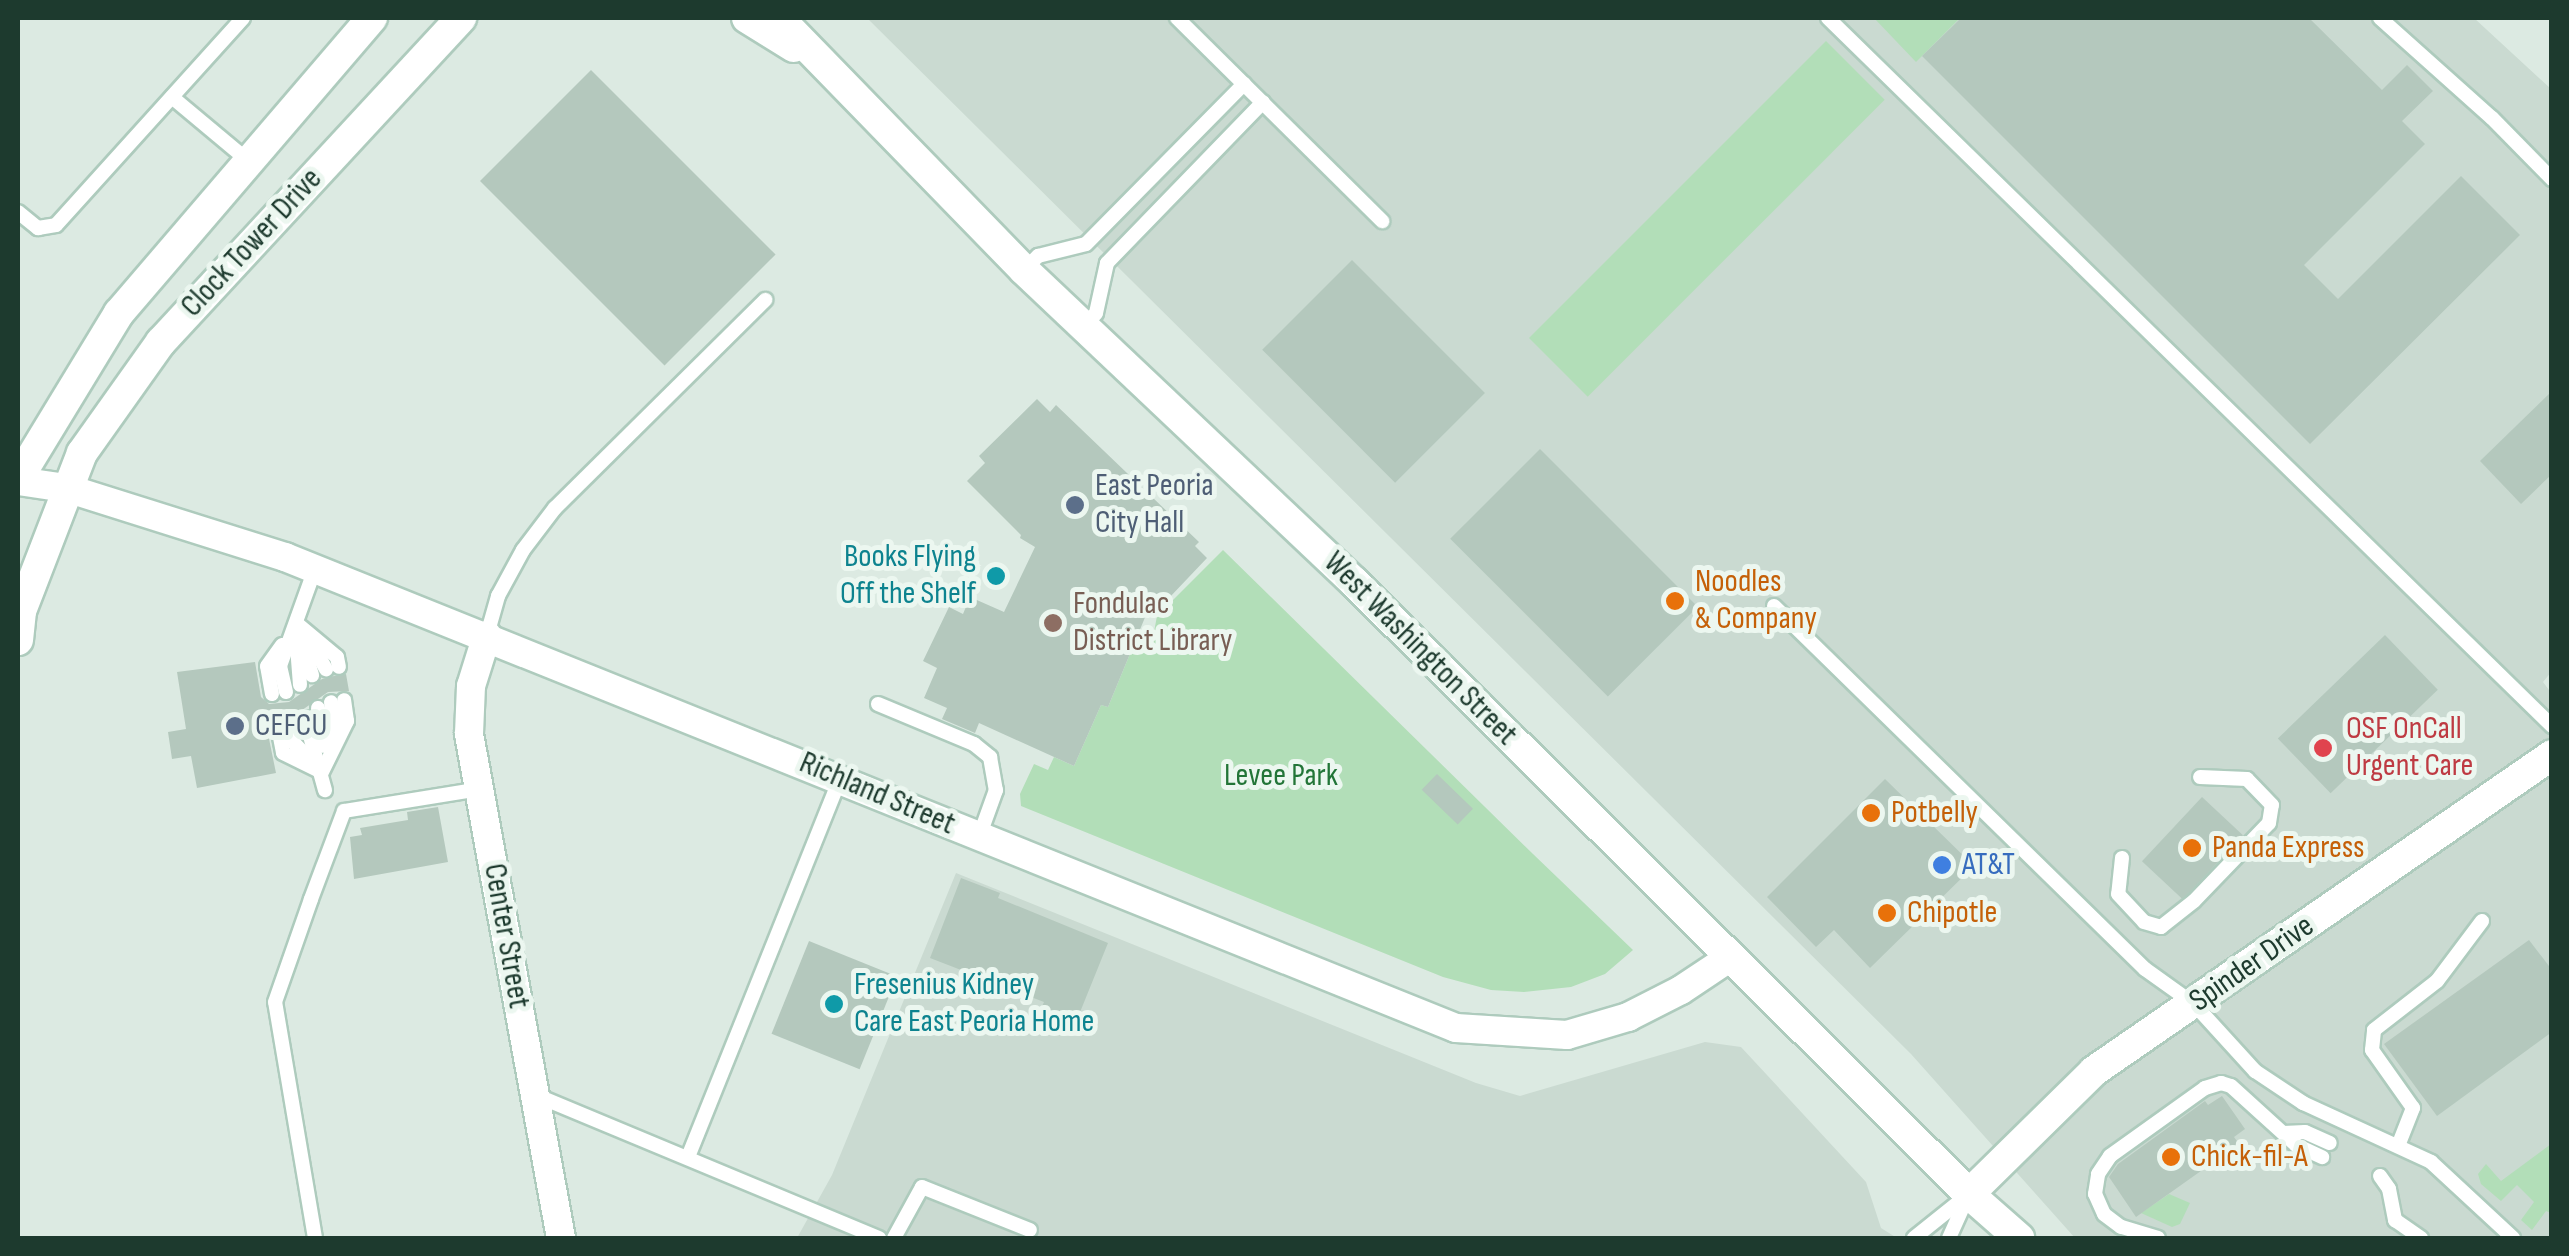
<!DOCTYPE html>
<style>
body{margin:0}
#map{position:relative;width:2569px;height:1256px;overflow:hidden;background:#dceae2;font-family:"Sofia Sans Condensed",sans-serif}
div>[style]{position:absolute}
.built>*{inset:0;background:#cadad1}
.green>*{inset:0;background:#b2deb8;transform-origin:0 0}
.building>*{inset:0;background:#b4c8bd;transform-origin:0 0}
.roads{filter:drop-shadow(2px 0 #aecbbd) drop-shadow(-2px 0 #aecbbd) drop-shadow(0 2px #aecbbd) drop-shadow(0 -2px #aecbbd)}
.service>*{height:14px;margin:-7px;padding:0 7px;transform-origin:7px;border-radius:7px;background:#fff}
.minor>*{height:28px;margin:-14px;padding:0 14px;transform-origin:14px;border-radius:14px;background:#fff}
.tertiary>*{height:30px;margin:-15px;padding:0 15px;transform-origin:15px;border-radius:15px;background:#fff}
.secondary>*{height:30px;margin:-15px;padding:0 15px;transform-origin:15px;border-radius:15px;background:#fff}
.dots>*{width:28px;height:28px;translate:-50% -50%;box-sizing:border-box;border:5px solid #ecf7f0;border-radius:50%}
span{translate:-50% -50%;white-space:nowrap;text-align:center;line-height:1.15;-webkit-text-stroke:10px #ecf7f0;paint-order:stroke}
.street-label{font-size:32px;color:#1d3a2e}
.service-label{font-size:32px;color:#4e5e75}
.left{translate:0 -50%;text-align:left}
.culture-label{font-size:32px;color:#0d838f}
.right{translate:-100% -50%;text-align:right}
.food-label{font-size:32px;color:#c56008}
.education-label{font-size:32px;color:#785e54}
.health-label{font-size:32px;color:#be3a42}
.park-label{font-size:32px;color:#237538}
.shop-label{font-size:32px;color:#366cbe}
.frame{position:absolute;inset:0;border:20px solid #1d3a2e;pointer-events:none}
</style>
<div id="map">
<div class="built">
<div style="clip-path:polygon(867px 18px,2474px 18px,2551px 89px,2552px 671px,2543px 682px,2552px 694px,2551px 1238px,2075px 1238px,1911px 1054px)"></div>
<div style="clip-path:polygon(956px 873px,1476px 1083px,1520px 1096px,1705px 1042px,1741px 1047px,1866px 1182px,1881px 1228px,1897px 1238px,797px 1238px,832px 1175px)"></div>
</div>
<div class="green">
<div style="clip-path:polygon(1874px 18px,1960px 18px,1916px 62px)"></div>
<div style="left:1826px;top:41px;width:83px;height:420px;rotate:45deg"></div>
<div style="clip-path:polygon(1223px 550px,1533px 854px,1633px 950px,1605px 974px,1571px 987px,1524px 992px,1491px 990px,1443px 977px,1021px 806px,1020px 794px,1034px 764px,1048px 770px,1054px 757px,1074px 766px,1101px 705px,1108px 707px,1139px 632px,1153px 637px,1157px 616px)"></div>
<div style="clip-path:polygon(2551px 1144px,2551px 1213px,2546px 1211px,2532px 1230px,2521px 1220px,2534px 1202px,2517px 1185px,2501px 1201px,2481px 1184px,2478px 1174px,2486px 1164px,2501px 1181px)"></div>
<div style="clip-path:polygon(2169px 1194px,2190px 1203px,2180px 1224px,2172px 1227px,2141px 1213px)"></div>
</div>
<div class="building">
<div style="clip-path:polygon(1961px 18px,2309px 18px,2382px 90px,2407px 65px,2433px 91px,2402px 121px,2425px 144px,2304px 265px,2338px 299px,2461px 176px,2520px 235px,2310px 444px,1922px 56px)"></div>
<div style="left:591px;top:70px;width:261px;height:157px;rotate:45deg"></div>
<div style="left:1352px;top:260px;width:188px;height:127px;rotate:45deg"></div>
<div style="clip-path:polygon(2552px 391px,2552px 474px,2521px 504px,2480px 461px)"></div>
<div style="clip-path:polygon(1037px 399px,1050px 412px,1056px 405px,1199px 542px,1195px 546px,1207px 558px,1150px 618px,1146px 615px,1108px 707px,1101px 705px,1074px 766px,979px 723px,975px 733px,942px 719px,947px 708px,924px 698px,937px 668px,923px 661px,949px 607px,963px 614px,970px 597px,1004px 612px,1035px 547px,1020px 538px,1021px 535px,967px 481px,985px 463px,979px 456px)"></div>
<div style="left:1540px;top:449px;width:223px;height:127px;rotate:45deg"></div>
<div style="left:2385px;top:635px;width:76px;height:149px;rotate:46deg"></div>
<div style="clip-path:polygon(255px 662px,261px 697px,269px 704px,289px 702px,322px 679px,334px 676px,346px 674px,349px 691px,328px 692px,295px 715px,270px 720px,267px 729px,276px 773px,197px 788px,191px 756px,172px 759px,168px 732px,186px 729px,177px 672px)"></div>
<div style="left:1437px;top:774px;width:50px;height:22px;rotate:44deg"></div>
<div style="clip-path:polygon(1885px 779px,1974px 866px,1870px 968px,1834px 930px,1816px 947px,1767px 897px)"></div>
<div style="left:2202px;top:797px;width:56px;height:88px;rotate:43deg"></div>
<div style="clip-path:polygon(438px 807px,448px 862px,354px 879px,350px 837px,362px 835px,360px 828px,408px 820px,407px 812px)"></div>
<div style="clip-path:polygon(961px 878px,1000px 893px,998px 898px,1108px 943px,1072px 1032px,1037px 1018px,1044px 1002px,930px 958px)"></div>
<div style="clip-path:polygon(2529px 940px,2552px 970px,2552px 1032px,2437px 1116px,2384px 1044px)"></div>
<div style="left:809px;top:941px;width:95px;height:100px;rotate:22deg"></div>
<div style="clip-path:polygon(2222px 1096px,2245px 1129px,2234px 1137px,2239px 1144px,2136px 1217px,2109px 1177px,2118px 1164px,2205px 1101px,2208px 1105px)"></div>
</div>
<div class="roads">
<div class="service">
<div style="left:1177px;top:18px;width:289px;rotate:44.7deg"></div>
<div style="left:1828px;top:18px;width:1013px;rotate:44.36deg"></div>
<div style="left:2380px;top:18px;width:150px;rotate:41.8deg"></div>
<div style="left:2492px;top:118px;width:86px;rotate:45.5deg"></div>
<div style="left:172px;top:97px;width:103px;rotate:39.9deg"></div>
<div style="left:18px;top:212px;width:26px;rotate:39deg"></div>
<div style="left:38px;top:228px;width:18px;rotate:-9deg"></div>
<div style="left:56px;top:225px;width:279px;rotate:-47.9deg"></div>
<div style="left:1024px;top:270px;width:20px;rotate:-45deg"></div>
<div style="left:1038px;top:256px;width:49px;rotate:-14deg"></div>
<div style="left:1086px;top:244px;width:225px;rotate:-45.4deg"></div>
<div style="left:1084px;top:327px;width:18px;rotate:-49deg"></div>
<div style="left:1096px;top:313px;width:51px;rotate:-77.6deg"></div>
<div style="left:1107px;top:263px;width:224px;rotate:-45.9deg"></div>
<div style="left:1774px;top:606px;width:519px;rotate:44.38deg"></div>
<div style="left:2145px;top:969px;width:60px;rotate:35.5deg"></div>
<div style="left:2194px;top:1004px;width:91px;rotate:47.7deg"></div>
<div style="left:2255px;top:1071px;width:58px;rotate:33.7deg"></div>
<div style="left:2303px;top:1103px;width:141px;rotate:24.7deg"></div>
<div style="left:2431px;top:1162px;width:112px;rotate:42.8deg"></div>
<div style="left:296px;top:623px;width:53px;rotate:39.7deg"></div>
<div style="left:337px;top:657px;width:10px;rotate:79deg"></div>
<div style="left:296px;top:634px;width:51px;rotate:85.5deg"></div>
<div style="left:487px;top:635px;width:41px;rotate:-74.2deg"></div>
<div style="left:498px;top:596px;width:52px;rotate:-61.5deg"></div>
<div style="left:523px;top:550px;width:53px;rotate:-52.7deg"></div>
<div style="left:555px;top:508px;width:296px;rotate:-44.7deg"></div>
<div style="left:301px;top:639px;width:38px;rotate:73deg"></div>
<div style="left:312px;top:644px;width:29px;rotate:61deg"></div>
<div style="left:286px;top:692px;width:27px;rotate:-103deg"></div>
<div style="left:280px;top:666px;width:103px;rotate:-70.2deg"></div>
<div style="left:272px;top:694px;width:28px;rotate:-100deg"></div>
<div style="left:267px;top:666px;width:26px;rotate:-54deg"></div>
<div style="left:878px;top:704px;width:104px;rotate:22.6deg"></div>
<div style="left:974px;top:744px;width:21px;rotate:39deg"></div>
<div style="left:990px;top:757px;width:34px;rotate:80deg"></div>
<div style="left:996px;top:790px;width:50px;rotate:109.9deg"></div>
<div style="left:318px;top:708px;width:38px;rotate:83deg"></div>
<div style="left:305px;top:718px;width:75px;rotate:74.5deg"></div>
<div style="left:290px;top:724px;width:19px;rotate:78deg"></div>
<div style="left:294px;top:743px;width:29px;rotate:46deg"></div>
<div style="left:278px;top:727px;width:26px;rotate:79deg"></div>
<div style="left:283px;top:753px;width:43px;rotate:26deg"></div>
<div style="left:330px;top:742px;width:18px;rotate:-74deg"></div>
<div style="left:335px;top:725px;width:23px;rotate:-100deg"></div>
<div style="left:322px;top:772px;width:57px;rotate:-63.9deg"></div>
<div style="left:347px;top:721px;width:21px;rotate:-98deg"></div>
<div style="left:2122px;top:858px;width:36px;rotate:96deg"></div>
<div style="left:2118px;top:894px;width:38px;rotate:47deg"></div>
<div style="left:2144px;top:922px;width:18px;rotate:16deg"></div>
<div style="left:2161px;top:927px;width:42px;rotate:-38.2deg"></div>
<div style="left:2194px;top:901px;width:108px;rotate:-46.1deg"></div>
<div style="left:2269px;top:823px;width:18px;rotate:-81deg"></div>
<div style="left:2272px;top:805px;width:36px;rotate:-134deg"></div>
<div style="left:2247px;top:779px;width:47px;rotate:-177.6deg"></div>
<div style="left:533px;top:1094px;width:375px;rotate:22.6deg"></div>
<div style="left:2284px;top:1133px;width:21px;rotate:-3deg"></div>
<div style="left:2305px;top:1132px;width:27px;rotate:24deg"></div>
<div style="left:2398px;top:1146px;width:41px;rotate:-68.5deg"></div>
<div style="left:2413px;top:1108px;width:71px;rotate:-125.3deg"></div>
<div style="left:2372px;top:1050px;width:20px;rotate:-84deg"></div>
<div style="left:2374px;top:1030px;width:80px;rotate:-37.9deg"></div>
<div style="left:2437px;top:981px;width:75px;rotate:-53.1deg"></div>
<div style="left:688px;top:1157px;width:408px;rotate:-68.1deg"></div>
<div style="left:2380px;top:1176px;width:16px;rotate:55deg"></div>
<div style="left:2389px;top:1189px;width:32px;rotate:79deg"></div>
<div style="left:2395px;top:1220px;width:32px;rotate:35deg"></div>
<div style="left:315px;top:1238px;width:239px;rotate:-99.6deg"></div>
<div style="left:275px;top:1002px;width:109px;rotate:-70.7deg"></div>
<div style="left:311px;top:899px;width:94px;rotate:-69.4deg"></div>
<div style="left:344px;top:811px;width:138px;rotate:-9.2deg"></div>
<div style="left:894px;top:1238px;width:58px;rotate:-61.2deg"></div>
<div style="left:922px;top:1187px;width:116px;rotate:21.7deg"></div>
<div style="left:1914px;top:1238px;width:70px;rotate:-38.7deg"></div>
<div style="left:1949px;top:1238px;width:44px;rotate:-65.8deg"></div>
<div style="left:2158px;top:1238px;width:39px;rotate:-163deg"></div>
<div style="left:2121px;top:1227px;width:21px;rotate:-143deg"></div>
<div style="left:2104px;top:1214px;width:22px;rotate:-114deg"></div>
<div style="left:2095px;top:1194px;width:20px;rotate:-81deg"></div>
<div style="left:2098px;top:1174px;width:22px;rotate:-56deg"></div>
<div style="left:2110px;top:1156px;width:117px;rotate:-35.6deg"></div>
<div style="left:2205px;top:1088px;width:17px;rotate:-17deg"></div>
<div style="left:2221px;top:1083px;width:10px;rotate:17deg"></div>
<div style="left:2231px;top:1086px;width:88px;rotate:42.2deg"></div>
<div style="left:2296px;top:1145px;width:29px;rotate:25deg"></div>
</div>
<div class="minor">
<div style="left:18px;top:481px;width:49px;rotate:8.3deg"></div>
<div style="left:66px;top:488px;width:230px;rotate:17.5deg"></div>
<div style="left:285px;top:557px;width:1262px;rotate:21.91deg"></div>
<div style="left:1456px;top:1028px;width:111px;rotate:3.6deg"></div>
<div style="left:1567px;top:1035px;width:64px;rotate:-16.4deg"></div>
<div style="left:1628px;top:1017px;width:59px;rotate:-27deg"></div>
<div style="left:1681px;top:990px;width:58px;rotate:-33.7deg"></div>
<div style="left:487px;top:635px;width:53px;rotate:107.4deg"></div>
<div style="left:471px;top:686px;width:48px;rotate:92.4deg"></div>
<div style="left:469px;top:734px;width:512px;rotate:79.66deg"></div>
</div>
<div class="tertiary">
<div style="left:747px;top:18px;width:55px;rotate:31.7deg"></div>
<div style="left:779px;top:18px;width:351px;rotate:45.8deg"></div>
<div style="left:1024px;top:270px;width:454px;rotate:43.4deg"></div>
<div style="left:1354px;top:582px;width:868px;rotate:44.86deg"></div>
<div style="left:1969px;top:1194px;width:67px;rotate:41.3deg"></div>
<div style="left:1969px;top:1194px;width:175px;rotate:-44.5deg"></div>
<div style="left:2094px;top:1071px;width:556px;rotate:-34.6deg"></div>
</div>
<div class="secondary">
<div style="left:18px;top:479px;width:194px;rotate:-58.7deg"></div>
<div style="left:119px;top:313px;width:389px;rotate:-49.4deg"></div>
<div style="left:18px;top:640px;width:29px;rotate:-84deg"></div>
<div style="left:21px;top:611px;width:169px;rotate:-68.9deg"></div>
<div style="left:82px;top:453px;width:136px;rotate:-54.6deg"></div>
<div style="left:161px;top:342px;width:442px;rotate:-47.2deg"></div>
</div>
</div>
<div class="dots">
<div style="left:1075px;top:505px;background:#5c6f8a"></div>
<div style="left:996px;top:576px;background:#0f9aa8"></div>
<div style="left:1675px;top:601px;background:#e8710a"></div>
<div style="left:1053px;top:623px;background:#8d6e63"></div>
<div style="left:235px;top:726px;background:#5c6f8a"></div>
<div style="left:2323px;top:748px;background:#e0444e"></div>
<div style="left:1871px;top:813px;background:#e8710a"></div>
<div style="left:2192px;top:848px;background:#e8710a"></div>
<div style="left:1942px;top:865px;background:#3f7fe0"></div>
<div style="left:1887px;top:913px;background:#e8710a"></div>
<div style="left:834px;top:1004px;background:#0f9aa8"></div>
<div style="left:2171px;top:1157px;background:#e8710a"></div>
</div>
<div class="street-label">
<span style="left:252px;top:243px;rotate:-47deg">Clock Tower Drive</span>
<span style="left:1420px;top:649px;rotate:45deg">West Washington Street</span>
<span style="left:877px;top:794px;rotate:23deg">Richland Street</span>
<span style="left:506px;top:936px;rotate:80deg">Center Street</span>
<span style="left:2252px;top:964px;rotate:-35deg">Spinder Drive</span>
</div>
<div class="service-label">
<span class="left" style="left:1095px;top:505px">East Peoria<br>City Hall</span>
<span class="left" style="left:255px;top:726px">CEFCU</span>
</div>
<div class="culture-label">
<span class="right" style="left:976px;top:576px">Books Flying<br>Off the Shelf</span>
<span class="left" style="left:854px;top:1004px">Fresenius Kidney<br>Care East Peoria Home</span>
</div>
<div class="food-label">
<span class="left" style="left:1695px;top:601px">Noodles<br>&amp; Company</span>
<span class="left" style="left:1891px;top:813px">Potbelly</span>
<span class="left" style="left:2212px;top:848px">Panda Express</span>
<span class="left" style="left:1907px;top:913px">Chipotle</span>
<span class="left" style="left:2191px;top:1157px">Chick-fil-A</span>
</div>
<div class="education-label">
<span class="left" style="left:1073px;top:623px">Fondulac<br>District Library</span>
</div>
<div class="health-label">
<span class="left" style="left:2346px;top:748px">OSF OnCall<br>Urgent Care</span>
</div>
<div class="park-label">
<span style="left:1281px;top:776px">Levee Park</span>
</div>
<div class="shop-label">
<span class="left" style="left:1962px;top:865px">AT&amp;T</span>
</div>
<div class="frame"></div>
</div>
